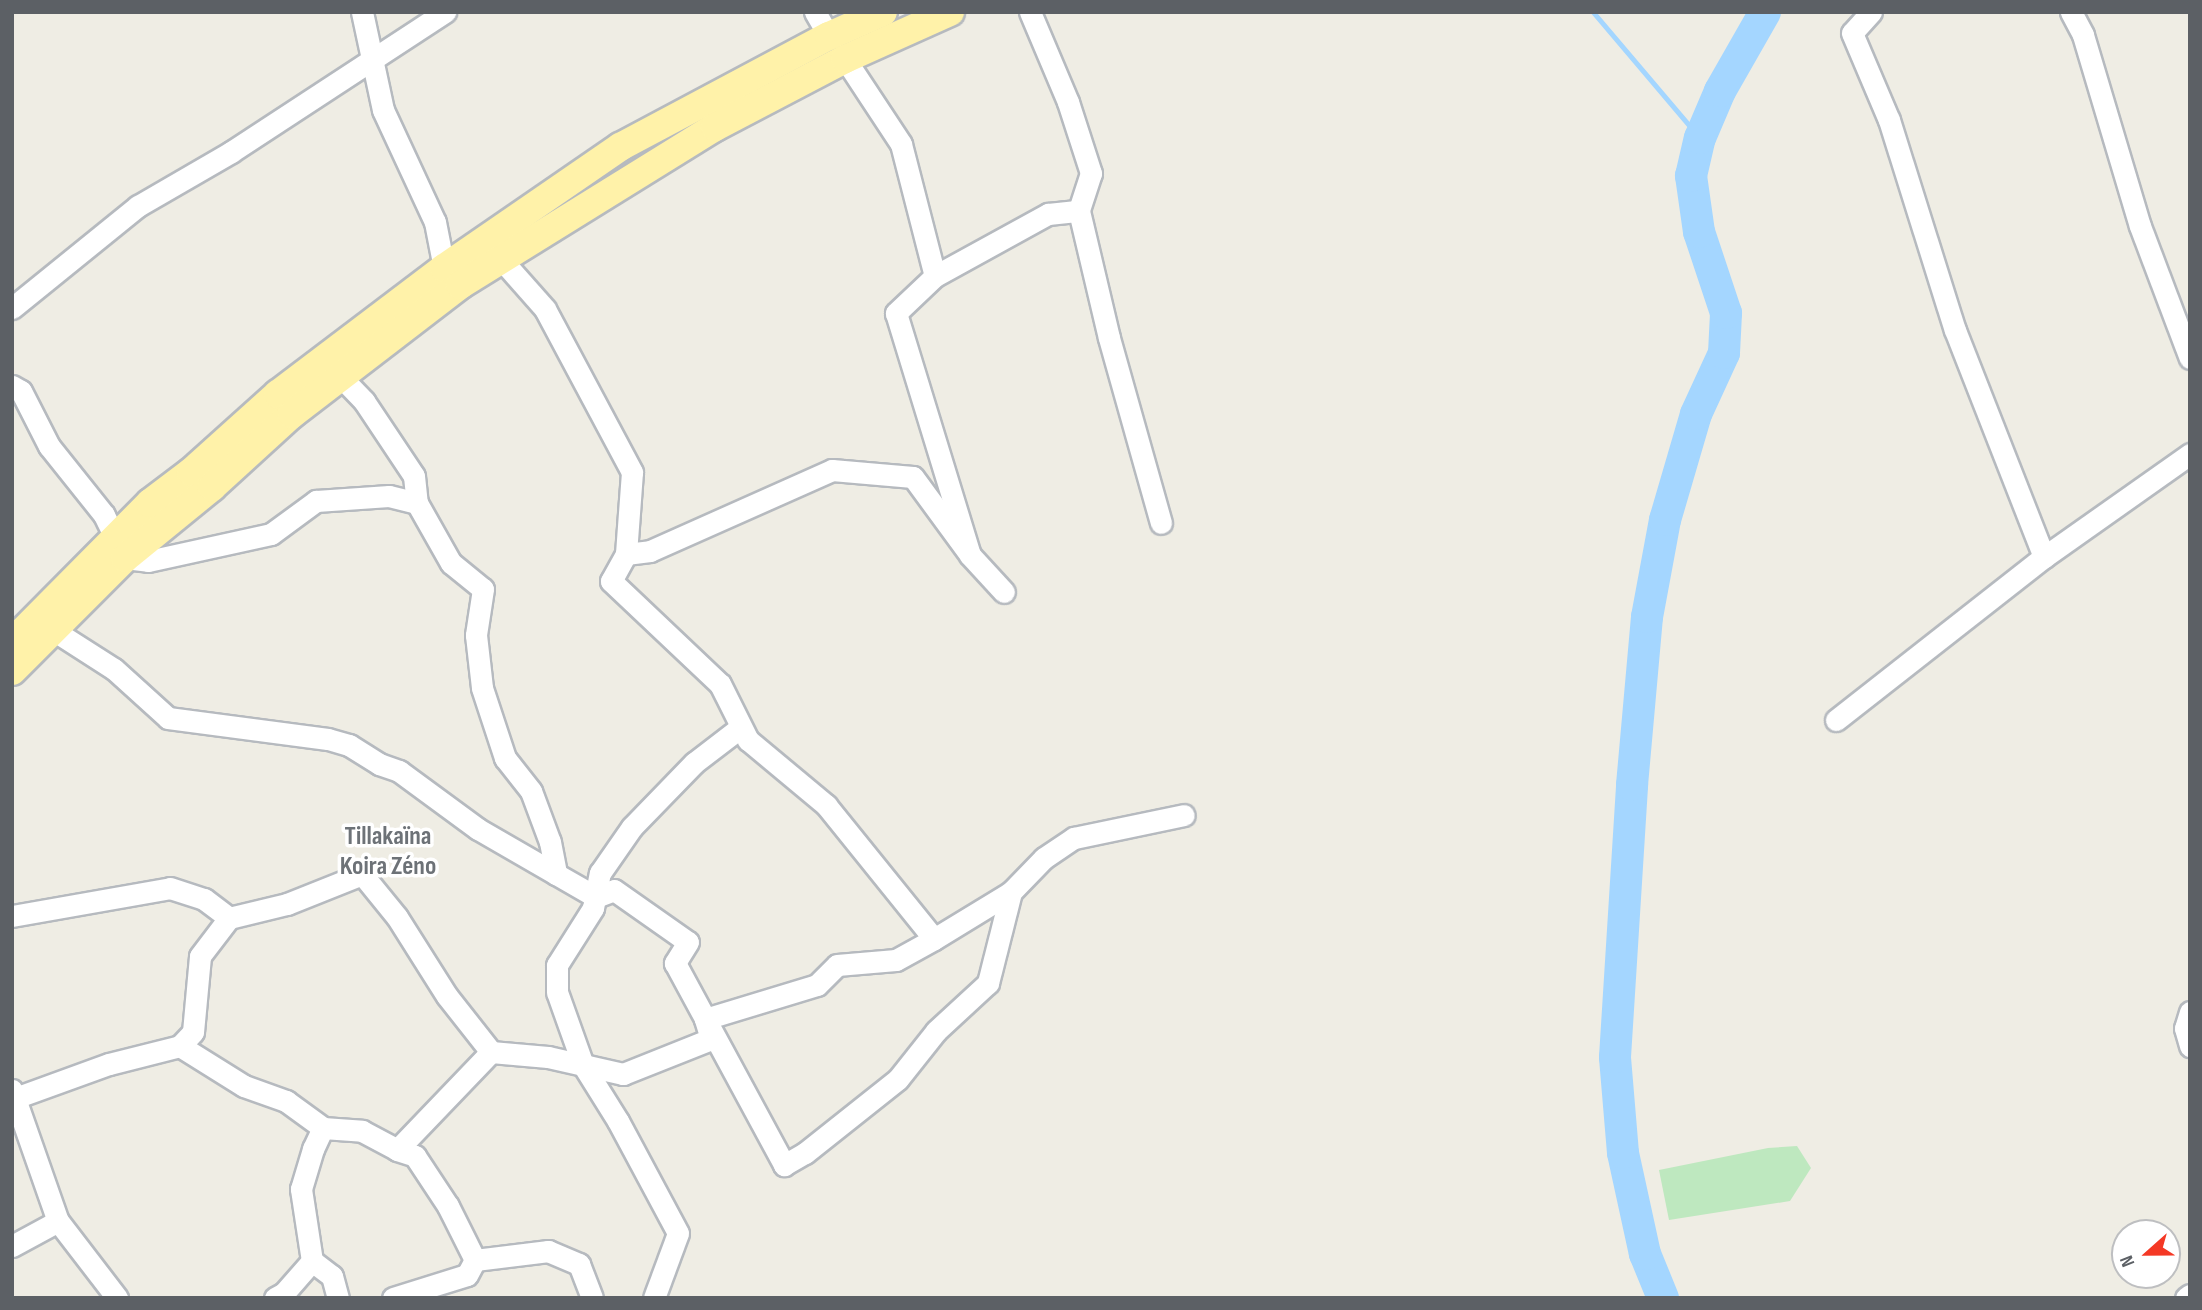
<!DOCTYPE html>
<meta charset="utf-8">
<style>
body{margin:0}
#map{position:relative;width:2202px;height:1310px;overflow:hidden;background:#efede4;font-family:"Sofia Sans Condensed",sans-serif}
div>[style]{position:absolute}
.green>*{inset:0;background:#bee8bf}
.stream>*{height:5px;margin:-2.5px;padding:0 2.5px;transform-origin:2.5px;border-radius:2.5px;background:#a4d6ff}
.river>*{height:32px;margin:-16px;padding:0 16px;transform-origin:16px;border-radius:16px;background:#a4d6ff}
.roads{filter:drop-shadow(2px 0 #b6babf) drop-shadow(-2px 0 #b6babf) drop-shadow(0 2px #b6babf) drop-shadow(0 -2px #b6babf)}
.minor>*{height:21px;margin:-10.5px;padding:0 10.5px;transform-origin:10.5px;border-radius:10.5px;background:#fff}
.major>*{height:28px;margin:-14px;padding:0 14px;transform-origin:14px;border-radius:14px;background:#fff2a9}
span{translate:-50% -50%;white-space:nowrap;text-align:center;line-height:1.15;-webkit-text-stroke:7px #fff;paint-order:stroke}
.quarter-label{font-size:26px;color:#6d7277;font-weight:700}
.frame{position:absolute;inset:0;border:14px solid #5c6065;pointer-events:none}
.north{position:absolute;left:2111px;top:1219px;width:70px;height:70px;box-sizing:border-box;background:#fff;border:2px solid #bebfc1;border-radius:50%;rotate:249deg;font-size:19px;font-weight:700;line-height:28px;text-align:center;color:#5c6065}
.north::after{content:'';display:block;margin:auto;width:24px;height:32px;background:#f43825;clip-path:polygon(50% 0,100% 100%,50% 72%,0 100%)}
</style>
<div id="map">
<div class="green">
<div style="clip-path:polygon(1797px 1146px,1811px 1168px,1790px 1201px,1669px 1220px,1659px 1170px,1768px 1148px)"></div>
</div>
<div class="stream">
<div style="left:1593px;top:12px;width:165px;rotate:49.7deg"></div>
</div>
<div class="river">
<div style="left:1663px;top:1298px;width:48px;rotate:-112.2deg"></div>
<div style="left:1645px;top:1254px;width:103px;rotate:-102.3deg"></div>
<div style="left:1623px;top:1153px;width:96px;rotate:-94.8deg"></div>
<div style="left:1615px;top:1057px;width:273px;rotate:-86.4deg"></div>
<div style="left:1632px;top:785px;width:169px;rotate:-84.9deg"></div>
<div style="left:1647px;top:617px;width:99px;rotate:-79.5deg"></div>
<div style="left:1665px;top:520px;width:110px;rotate:-73.7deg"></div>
<div style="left:1696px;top:414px;width:67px;rotate:-65.3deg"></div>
<div style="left:1724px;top:353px;width:40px;rotate:-87.1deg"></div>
<div style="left:1726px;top:313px;width:85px;rotate:-108.4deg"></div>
<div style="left:1699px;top:232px;width:57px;rotate:-98.1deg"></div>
<div style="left:1691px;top:176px;width:39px;rotate:-77deg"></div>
<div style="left:1700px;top:138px;width:51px;rotate:-66.9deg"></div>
<div style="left:1720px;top:91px;width:91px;rotate:-60.3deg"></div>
</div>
<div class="roads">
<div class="minor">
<div style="left:362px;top:12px;width:100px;rotate:77.9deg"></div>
<div style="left:383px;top:110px;width:123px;rotate:65.1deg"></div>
<div style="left:435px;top:222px;width:47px;rotate:78.9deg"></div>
<div style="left:815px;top:12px;width:28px;rotate:60deg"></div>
<div style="left:1030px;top:12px;width:98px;rotate:67.1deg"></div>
<div style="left:1068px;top:102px;width:75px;rotate:72.1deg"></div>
<div style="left:1091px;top:173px;width:40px;rotate:108deg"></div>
<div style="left:1079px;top:211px;width:130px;rotate:76.7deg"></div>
<div style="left:1109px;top:338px;width:192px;rotate:74.3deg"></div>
<div style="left:1871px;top:12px;width:28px;rotate:132deg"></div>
<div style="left:1852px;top:33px;width:95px;rotate:67deg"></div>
<div style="left:1889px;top:120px;width:220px;rotate:72.6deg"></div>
<div style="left:1955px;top:330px;width:244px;rotate:68.6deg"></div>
<div style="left:2071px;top:12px;width:26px;rotate:62deg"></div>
<div style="left:2083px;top:35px;width:199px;rotate:73.4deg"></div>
<div style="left:2140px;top:226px;width:141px;rotate:69.3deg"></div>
<div style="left:845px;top:59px;width:102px;rotate:56.6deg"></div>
<div style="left:901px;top:144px;width:136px;rotate:75.6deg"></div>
<div style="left:935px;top:276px;width:54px;rotate:136.5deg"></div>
<div style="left:896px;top:313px;width:253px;rotate:73deg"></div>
<div style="left:492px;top:249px;width:80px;rotate:48.5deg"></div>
<div style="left:545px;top:309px;width:185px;rotate:61.9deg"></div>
<div style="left:632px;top:472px;width:82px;rotate:94.2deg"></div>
<div style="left:626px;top:554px;width:31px;rotate:119deg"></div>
<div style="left:611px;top:581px;width:150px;rotate:43.4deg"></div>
<div style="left:720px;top:684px;width:63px;rotate:63.4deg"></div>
<div style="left:748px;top:740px;width:102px;rotate:39.8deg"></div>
<div style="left:826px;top:805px;width:172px;rotate:51.1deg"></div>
<div style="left:934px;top:939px;width:90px;rotate:-31.4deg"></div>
<div style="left:1011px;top:892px;width:47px;rotate:-45.9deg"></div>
<div style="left:1044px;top:858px;width:36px;rotate:-34deg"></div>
<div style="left:1074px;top:838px;width:112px;rotate:-11.8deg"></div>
<div style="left:935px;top:276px;width:129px;rotate:-28.8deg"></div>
<div style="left:1048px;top:214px;width:31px;rotate:-6deg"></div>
<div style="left:12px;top:308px;width:162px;rotate:-39deg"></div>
<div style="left:138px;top:206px;width:108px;rotate:-30.1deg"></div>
<div style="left:231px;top:152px;width:256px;rotate:-33.2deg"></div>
<div style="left:340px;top:376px;width:35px;rotate:46deg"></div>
<div style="left:364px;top:401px;width:90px;rotate:56.3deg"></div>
<div style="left:414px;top:476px;width:27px;rotate:84deg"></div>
<div style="left:417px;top:503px;width:69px;rotate:60.5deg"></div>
<div style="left:451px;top:563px;width:41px;rotate:39.1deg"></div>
<div style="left:483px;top:589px;width:47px;rotate:98.7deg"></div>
<div style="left:476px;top:635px;width:53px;rotate:83.5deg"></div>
<div style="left:482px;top:688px;width:74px;rotate:71.8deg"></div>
<div style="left:505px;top:758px;width:42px;rotate:51.8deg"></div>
<div style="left:531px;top:791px;width:54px;rotate:69.6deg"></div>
<div style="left:550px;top:842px;width:33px;rotate:79deg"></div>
<div style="left:12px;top:386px;width:10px;rotate:29deg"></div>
<div style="left:21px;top:391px;width:62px;rotate:63deg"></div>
<div style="left:49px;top:446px;width:88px;rotate:51.4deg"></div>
<div style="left:104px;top:515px;width:48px;rotate:64deg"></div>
<div style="left:125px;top:558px;width:23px;rotate:7deg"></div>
<div style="left:148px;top:561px;width:126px;rotate:-12.4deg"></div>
<div style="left:271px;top:534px;width:56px;rotate:-36.3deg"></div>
<div style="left:316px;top:501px;width:73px;rotate:-3.9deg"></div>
<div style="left:389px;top:496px;width:29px;rotate:14deg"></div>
<div style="left:626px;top:554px;width:24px;rotate:-7deg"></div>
<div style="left:650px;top:551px;width:199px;rotate:-24deg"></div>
<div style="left:832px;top:470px;width:81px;rotate:4.9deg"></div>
<div style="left:913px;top:477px;width:97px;rotate:53.8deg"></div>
<div style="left:970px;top:555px;width:50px;rotate:47.4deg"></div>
<div style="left:53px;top:630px;width:72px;rotate:32.6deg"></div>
<div style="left:114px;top:669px;width:73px;rotate:42.2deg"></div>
<div style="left:168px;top:718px;width:161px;rotate:7.5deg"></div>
<div style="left:328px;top:739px;width:22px;rotate:16deg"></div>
<div style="left:349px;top:745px;width:36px;rotate:32deg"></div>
<div style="left:379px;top:764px;width:21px;rotate:19deg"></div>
<div style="left:399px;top:771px;width:98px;rotate:36.3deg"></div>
<div style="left:478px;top:829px;width:90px;rotate:30deg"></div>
<div style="left:556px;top:874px;width:46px;rotate:29.9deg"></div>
<div style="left:596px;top:897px;width:19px;rotate:-21deg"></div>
<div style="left:614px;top:890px;width:90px;rotate:35.1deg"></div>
<div style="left:688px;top:942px;width:25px;rotate:122deg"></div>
<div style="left:675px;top:963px;width:230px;rotate:61.6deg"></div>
<div style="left:784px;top:1165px;width:24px;rotate:-30deg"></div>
<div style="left:805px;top:1153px;width:119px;rotate:-38.5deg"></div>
<div style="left:898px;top:1079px;width:61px;rotate:-51.6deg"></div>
<div style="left:936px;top:1031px;width:71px;rotate:-42.7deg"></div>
<div style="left:988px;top:983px;width:94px;rotate:-75.8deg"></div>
<div style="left:1836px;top:720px;width:264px;rotate:-38.1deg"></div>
<div style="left:2044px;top:557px;width:179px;rotate:-35.2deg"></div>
<div style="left:12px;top:916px;width:160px;rotate:-10deg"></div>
<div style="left:170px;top:888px;width:36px;rotate:18deg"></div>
<div style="left:204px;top:899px;width:31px;rotate:37deg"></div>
<div style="left:229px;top:918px;width:60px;rotate:-13.6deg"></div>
<div style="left:287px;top:904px;width:81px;rotate:-21.8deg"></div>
<div style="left:362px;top:874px;width:55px;rotate:50.9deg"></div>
<div style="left:397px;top:917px;width:93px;rotate:57.7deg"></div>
<div style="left:447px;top:996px;width:71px;rotate:51.8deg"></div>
<div style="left:2190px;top:1012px;width:17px;rotate:107deg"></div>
<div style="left:2185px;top:1028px;width:19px;rotate:74deg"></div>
<div style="left:180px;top:1046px;width:19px;rotate:-47deg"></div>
<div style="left:193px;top:1032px;width:76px;rotate:-84.7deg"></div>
<div style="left:200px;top:956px;width:48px;rotate:-52.7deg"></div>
<div style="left:12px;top:1090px;width:139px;rotate:70.7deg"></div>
<div style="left:58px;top:1221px;width:97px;rotate:52.5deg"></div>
<div style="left:15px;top:1098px;width:100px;rotate:-19.9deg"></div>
<div style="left:109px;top:1064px;width:73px;rotate:-14.2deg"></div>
<div style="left:180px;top:1046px;width:75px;rotate:32deg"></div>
<div style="left:244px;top:1086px;width:45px;rotate:19.7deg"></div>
<div style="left:286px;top:1101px;width:46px;rotate:36.1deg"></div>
<div style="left:397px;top:1150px;width:19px;rotate:18deg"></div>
<div style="left:415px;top:1156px;width:60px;rotate:56.6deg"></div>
<div style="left:448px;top:1206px;width:60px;rotate:63.4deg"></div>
<div style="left:475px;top:1260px;width:74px;rotate:-7deg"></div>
<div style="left:548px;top:1251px;width:34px;rotate:23deg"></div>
<div style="left:579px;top:1264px;width:36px;rotate:69deg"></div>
<div style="left:12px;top:1246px;width:52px;rotate:-28.5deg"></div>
<div style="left:312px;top:1261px;width:25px;rotate:37deg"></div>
<div style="left:332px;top:1276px;width:23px;rotate:75deg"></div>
<div style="left:275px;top:1298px;width:10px;rotate:-29deg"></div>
<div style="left:284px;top:1293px;width:43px;rotate:-48.8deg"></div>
<div style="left:312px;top:1261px;width:73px;rotate:-98.7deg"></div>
<div style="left:301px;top:1189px;width:42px;rotate:-73.3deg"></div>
<div style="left:313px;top:1149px;width:23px;rotate:-65deg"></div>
<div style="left:323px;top:1128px;width:39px;rotate:4deg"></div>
<div style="left:362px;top:1131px;width:40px;rotate:28deg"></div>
<div style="left:397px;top:1150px;width:136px;rotate:-46.2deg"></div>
<div style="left:491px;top:1052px;width:57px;rotate:5deg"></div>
<div style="left:548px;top:1057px;width:77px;rotate:12.8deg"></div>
<div style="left:623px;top:1074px;width:95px;rotate:-21.7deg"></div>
<div style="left:711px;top:1039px;width:21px;rotate:-107deg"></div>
<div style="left:705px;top:1019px;width:117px;rotate:-16.9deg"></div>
<div style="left:817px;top:985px;width:28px;rotate:-45deg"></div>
<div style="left:837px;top:965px;width:59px;rotate:-4.8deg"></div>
<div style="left:896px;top:960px;width:43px;rotate:-28.9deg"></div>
<div style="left:393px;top:1298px;width:77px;rotate:-17.3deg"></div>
<div style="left:467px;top:1275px;width:17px;rotate:-62deg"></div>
<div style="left:654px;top:1298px;width:69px;rotate:-69.7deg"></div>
<div style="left:678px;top:1233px;width:127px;rotate:-118.2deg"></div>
<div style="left:618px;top:1121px;width:66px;rotate:-122deg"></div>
<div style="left:583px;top:1065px;width:77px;rotate:-109.6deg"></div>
<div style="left:557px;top:992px;width:27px;rotate:-90deg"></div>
<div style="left:557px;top:965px;width:67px;rotate:-57.7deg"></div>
<div style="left:593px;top:908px;width:36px;rotate:-79deg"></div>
<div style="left:600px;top:873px;width:56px;rotate:-55.2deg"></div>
<div style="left:632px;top:827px;width:89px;rotate:-45.9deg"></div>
<div style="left:694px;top:763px;width:59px;rotate:-37.5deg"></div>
<div style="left:2186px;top:1298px;width:5px;rotate:-37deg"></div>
</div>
<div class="major">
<div style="left:12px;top:642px;width:196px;rotate:-45.2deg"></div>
<div style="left:150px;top:503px;width:51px;rotate:-37.1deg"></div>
<div style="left:191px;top:472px;width:117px;rotate:-41.9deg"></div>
<div style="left:278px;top:394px;width:208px;rotate:-37.2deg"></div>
<div style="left:444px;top:268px;width:214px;rotate:-34.5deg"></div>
<div style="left:620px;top:147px;width:237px;rotate:-28deg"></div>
<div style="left:829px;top:36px;width:59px;rotate:-24deg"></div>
<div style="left:12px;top:671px;width:160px;rotate:-45deg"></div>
<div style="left:125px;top:558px;width:112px;rotate:-39.2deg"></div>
<div style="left:212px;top:487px;width:108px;rotate:-42.4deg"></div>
<div style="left:292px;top:414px;width:212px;rotate:-37.5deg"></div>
<div style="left:460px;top:285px;width:300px;rotate:-31.8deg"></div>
<div style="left:715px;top:127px;width:147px;rotate:-27.6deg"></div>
<div style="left:845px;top:59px;width:115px;rotate:-24.1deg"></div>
</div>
</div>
<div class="quarter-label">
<span style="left:388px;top:852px">Tillakaïna<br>Koira Zéno</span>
</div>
<div class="frame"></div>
<div class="north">N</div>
</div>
